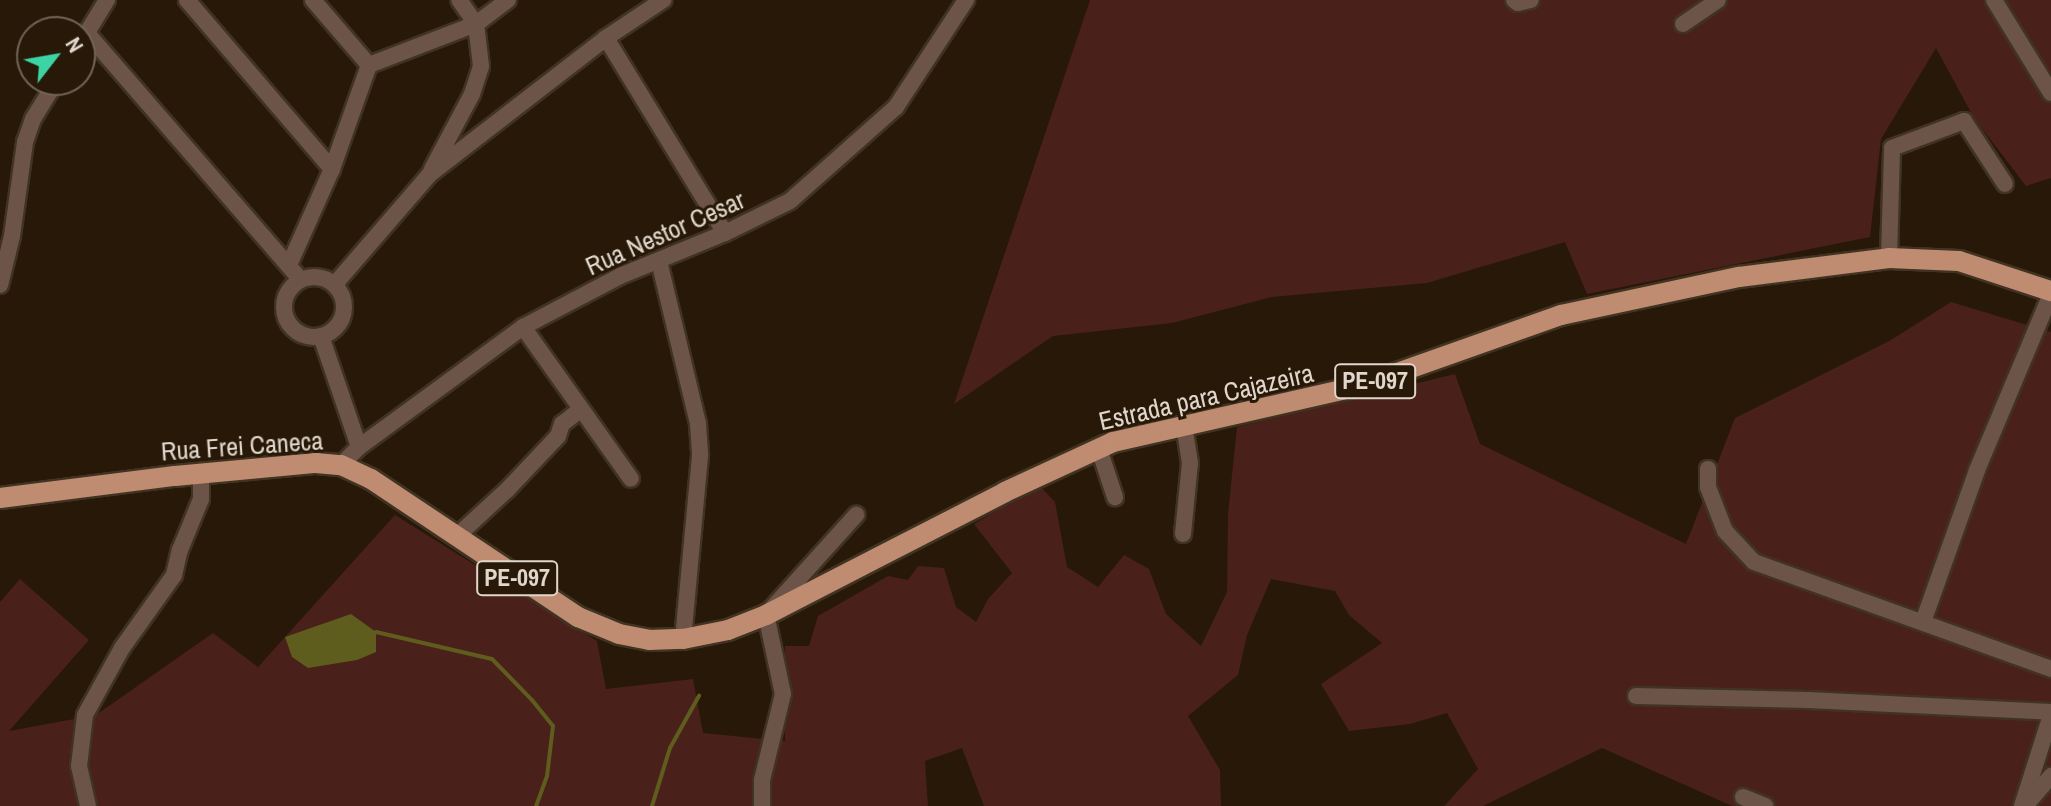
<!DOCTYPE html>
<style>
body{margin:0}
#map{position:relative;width:2051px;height:806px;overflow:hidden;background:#271807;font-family:"Archivo Narrow",sans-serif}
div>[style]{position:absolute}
.green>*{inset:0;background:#4a201b}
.water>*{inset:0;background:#5f5d1d}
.stream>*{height:4px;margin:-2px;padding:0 2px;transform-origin:2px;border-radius:2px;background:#5f5d1d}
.roads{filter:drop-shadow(2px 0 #413322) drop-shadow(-2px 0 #413322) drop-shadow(0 2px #413322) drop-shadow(0 -2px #413322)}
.minor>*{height:16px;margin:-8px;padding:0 8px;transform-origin:8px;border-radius:8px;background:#6d5448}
.minor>.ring{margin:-8px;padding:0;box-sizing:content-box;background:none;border:16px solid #6d5448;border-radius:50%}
.major>*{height:20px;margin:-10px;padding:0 10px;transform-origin:10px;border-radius:10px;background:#bf8c72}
span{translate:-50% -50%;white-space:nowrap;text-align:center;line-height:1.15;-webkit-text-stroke:6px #271807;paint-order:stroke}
.shield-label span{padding:2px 6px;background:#271807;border:2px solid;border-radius:6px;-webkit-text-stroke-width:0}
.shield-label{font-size:24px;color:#e0d6cb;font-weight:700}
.street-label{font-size:26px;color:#e0d6cb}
.north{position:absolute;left:16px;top:16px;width:80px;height:80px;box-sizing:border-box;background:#271807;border:2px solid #716455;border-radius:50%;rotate:59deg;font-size:22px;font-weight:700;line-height:32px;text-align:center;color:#e0d6cb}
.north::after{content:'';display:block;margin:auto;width:28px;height:36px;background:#3cd4a4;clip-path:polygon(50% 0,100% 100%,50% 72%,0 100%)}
</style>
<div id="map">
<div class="green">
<div style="clip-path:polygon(1090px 0,2051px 0,2051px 178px,2026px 186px,1974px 118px,1936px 48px,1881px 139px,1870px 237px,1587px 294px,1565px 242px,1427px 283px,1272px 297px,1172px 323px,1053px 336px,954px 404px)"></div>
<div style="clip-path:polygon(1951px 302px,2051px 332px,2051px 806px,1732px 806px,1602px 748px,1483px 806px,1444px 806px,1478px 769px,1447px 713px,1410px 724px,1349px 731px,1321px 684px,1382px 643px,1349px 615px,1335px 591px,1271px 579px,1247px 635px,1238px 675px,1188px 716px,1220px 770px,1221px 806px,984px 806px,962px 748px,925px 761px,928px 806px,0 806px,0 602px,20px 579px,89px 640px,9px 731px,96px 715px,213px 633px,258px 667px,395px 515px,597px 641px,606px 689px,693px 679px,703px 733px,785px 741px,785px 646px,809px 646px,818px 616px,888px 576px,908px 580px,918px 566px,944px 568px,956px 607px,976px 622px,988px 599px,1012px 573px,974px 524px,1039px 485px,1055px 502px,1067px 567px,1098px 587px,1124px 555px,1149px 569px,1166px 614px,1201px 646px,1227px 592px,1228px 514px,1237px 427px,1455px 374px,1480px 444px,1686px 544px,1735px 418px,1891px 340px)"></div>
</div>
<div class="water">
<div style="clip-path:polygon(351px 614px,376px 632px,376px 652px,357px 660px,308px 668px,292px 657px,285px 637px)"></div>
</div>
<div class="stream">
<div style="left:376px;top:632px;width:119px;rotate:13.1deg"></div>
<div style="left:492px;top:659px;width:57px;rotate:45.7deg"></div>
<div style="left:532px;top:700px;width:33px;rotate:51deg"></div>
<div style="left:553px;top:726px;width:50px;rotate:96.8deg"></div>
<div style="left:547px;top:776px;width:32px;rotate:110deg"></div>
<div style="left:652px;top:806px;width:61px;rotate:-72.8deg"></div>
<div style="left:670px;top:748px;width:60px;rotate:-60.9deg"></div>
</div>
<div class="roads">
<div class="minor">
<div style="left:187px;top:0;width:223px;rotate:49.4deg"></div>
<div style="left:313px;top:0;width:86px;rotate:49.3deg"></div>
<div style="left:1514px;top:0;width:5px;rotate:37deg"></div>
<div style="left:1518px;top:3px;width:13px;rotate:-13deg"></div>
<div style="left:1994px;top:0;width:109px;rotate:58.5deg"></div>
<div style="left:1683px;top:24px;width:42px;rotate:-34.4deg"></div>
<div style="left:87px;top:33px;width:325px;rotate:49.1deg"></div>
<div style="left:606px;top:38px;width:228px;rotate:58.6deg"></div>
<div style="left:80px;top:44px;width:52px;rotate:-58.5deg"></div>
<div style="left:432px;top:169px;width:85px;rotate:-61.9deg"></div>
<div style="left:472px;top:94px;width:29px;rotate:-72deg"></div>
<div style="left:481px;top:66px;width:42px;rotate:-96.8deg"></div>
<div style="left:476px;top:24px;width:29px;rotate:-125deg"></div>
<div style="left:1889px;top:258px;width:110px;rotate:-88.4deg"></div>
<div style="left:1892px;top:148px;width:77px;rotate:-20.6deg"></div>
<div style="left:1964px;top:121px;width:75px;rotate:56.9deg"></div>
<div style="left:659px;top:261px;width:168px;rotate:76.5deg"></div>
<div style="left:698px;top:424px;width:32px;rotate:86deg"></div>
<div style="left:700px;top:456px;width:184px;rotate:95.3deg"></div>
<div style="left:289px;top:265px;width:105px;rotate:-65.9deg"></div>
<div style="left:332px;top:169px;width:110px;rotate:-70.4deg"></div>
<div style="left:369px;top:65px;width:115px;rotate:-21deg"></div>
<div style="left:476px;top:24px;width:40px;rotate:-37deg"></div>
<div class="ring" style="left:284px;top:277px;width:44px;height:44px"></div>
<div style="left:335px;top:284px;width:145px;rotate:-49.2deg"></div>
<div style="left:430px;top:174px;width:222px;rotate:-37.7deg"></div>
<div style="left:606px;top:38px;width:69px;rotate:-33.7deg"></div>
<div style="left:0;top:285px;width:50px;rotate:-76.2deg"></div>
<div style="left:12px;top:236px;width:95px;rotate:-82.1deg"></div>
<div style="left:25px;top:142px;width:24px;rotate:-71deg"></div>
<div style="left:33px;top:119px;width:46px;rotate:-58.4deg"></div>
<div style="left:523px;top:327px;width:186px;rotate:54.6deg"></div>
<div style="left:321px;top:336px;width:117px;rotate:71.1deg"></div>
<div style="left:1099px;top:449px;width:51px;rotate:71.6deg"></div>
<div style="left:341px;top:465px;width:25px;rotate:-45deg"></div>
<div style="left:359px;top:447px;width:203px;rotate:-36.2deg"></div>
<div style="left:523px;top:327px;width:110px;rotate:-27.7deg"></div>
<div style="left:620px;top:276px;width:113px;rotate:-22.3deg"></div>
<div style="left:725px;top:233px;width:72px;rotate:-26.2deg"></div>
<div style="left:790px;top:201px;width:142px;rotate:-41.6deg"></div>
<div style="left:896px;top:107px;width:128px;rotate:-56.8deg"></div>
<div style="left:1708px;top:469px;width:18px;rotate:90deg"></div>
<div style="left:1708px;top:487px;width:47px;rotate:68.9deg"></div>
<div style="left:1725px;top:531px;width:42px;rotate:46.9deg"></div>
<div style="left:1754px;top:562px;width:316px;rotate:19.8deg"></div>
<div style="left:1183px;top:534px;width:71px;rotate:-84.4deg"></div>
<div style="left:1190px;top:463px;width:38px;rotate:-99deg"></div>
<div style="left:456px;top:537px;width:69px;rotate:-42.7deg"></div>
<div style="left:507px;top:490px;width:74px;rotate:-46.6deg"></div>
<div style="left:558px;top:436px;width:13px;rotate:-72deg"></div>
<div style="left:562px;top:424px;width:23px;rotate:-38deg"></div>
<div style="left:1923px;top:622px;width:161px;rotate:-70.4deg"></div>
<div style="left:1977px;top:470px;width:191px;rotate:-67.2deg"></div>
<div style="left:1636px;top:696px;width:172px;rotate:1.3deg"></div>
<div style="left:1808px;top:700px;width:243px;rotate:2.8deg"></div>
<div style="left:1743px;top:797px;width:24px;rotate:22deg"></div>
<div style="left:88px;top:806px;width:41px;rotate:-102.7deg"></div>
<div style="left:79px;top:766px;width:51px;rotate:-83.3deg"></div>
<div style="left:85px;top:715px;width:77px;rotate:-61.1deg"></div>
<div style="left:122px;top:648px;width:90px;rotate:-54.5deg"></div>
<div style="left:174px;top:575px;width:26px;rotate:-77deg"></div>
<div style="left:180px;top:550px;width:55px;rotate:-67.6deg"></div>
<div style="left:201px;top:499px;width:26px;rotate:-90deg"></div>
<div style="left:762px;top:806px;width:26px;rotate:-90deg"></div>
<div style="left:762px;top:780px;width:89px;rotate:-76.3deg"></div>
<div style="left:783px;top:694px;width:81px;rotate:-102.1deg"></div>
<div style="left:766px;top:615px;width:135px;rotate:-48deg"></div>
<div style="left:2022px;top:806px;width:96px;rotate:-72.3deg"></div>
<div style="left:2025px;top:806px;width:40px;rotate:-49deg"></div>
</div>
<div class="major">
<div style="left:0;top:498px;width:176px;rotate:-7.2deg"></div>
<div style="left:175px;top:476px;width:142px;rotate:-5.3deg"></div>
<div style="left:316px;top:463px;width:25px;rotate:5deg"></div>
<div style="left:341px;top:465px;width:33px;rotate:25deg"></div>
<div style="left:371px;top:479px;width:249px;rotate:33.7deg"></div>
<div style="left:578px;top:617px;width:44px;rotate:22.5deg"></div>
<div style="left:619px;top:634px;width:31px;rotate:11deg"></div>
<div style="left:649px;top:640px;width:34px;rotate:-2deg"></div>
<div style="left:683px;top:639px;width:46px;rotate:-11.3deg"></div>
<div style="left:728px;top:630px;width:41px;rotate:-21.5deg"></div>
<div style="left:766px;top:615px;width:269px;rotate:-27.2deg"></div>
<div style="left:1005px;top:492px;width:119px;rotate:-24.8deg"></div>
<div style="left:1113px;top:442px;width:256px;rotate:-12.8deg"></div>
<div style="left:1363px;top:385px;width:210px;rotate:-19.5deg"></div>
<div style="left:1561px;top:315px;width:182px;rotate:-12.1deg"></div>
<div style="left:1739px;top:277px;width:151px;rotate:-7.2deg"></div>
<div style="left:1889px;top:258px;width:70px;rotate:2.5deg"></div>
<div style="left:1959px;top:261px;width:97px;rotate:18.1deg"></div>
</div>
</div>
<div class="shield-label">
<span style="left:1375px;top:381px">PE-097</span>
<span style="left:517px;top:578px">PE-097</span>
</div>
<div class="street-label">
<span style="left:665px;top:233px;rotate:-24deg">Rua Nestor Cesar</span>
<span style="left:1206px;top:397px;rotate:-13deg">Estrada para Cajazeira</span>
<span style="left:242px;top:446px;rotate:-4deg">Rua Frei Caneca</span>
</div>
<div class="north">N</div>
</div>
